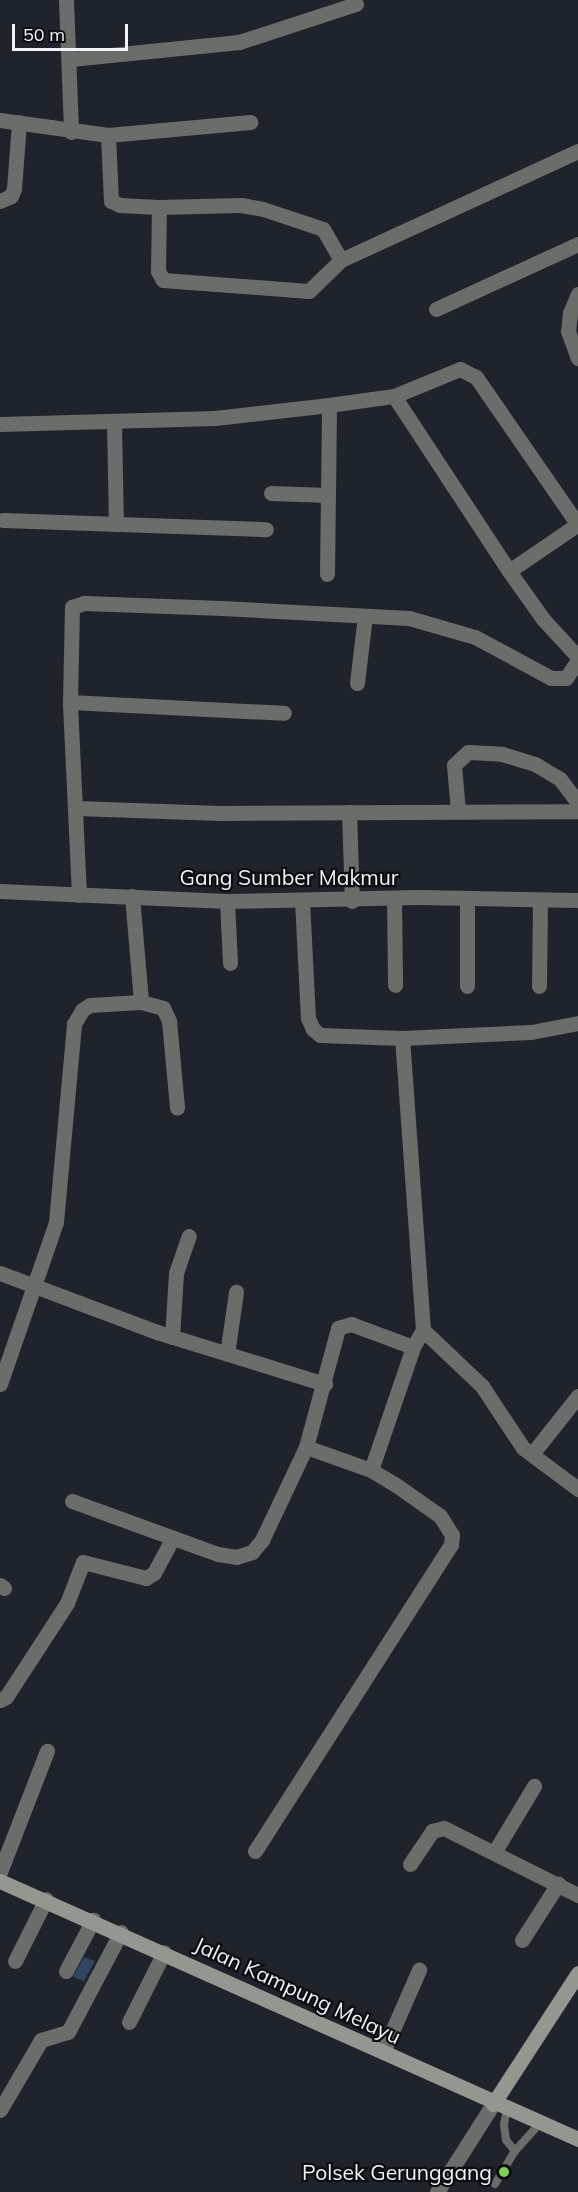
<!DOCTYPE html>
<style>
body{margin:0}
#map{position:relative;width:578px;height:2192px;overflow:hidden;background:#1f242c;font-family:Mulish,sans-serif}
div>[style]{position:absolute}
.building>*{inset:0;background:#324662}
.lane>*{height:8px;margin:-4px;padding:0 4px;transform-origin:4px;border-radius:4px;background:#6a6d69}
.street>*{height:15px;margin:-7.5px;padding:0 7.5px;transform-origin:7.5px;border-radius:7.5px;background:#6a6d69}
.secondary>*{height:15px;margin:-7.5px;padding:0 7.5px;transform-origin:7.5px;border-radius:7.5px;background:#929790}
.dots>*{width:16px;height:16px;translate:-50% -50%;box-sizing:border-box;border:3px solid #0b0d11;border-radius:50%}
span{translate:-50% -50%;white-space:nowrap;text-align:center;line-height:1.15;-webkit-text-stroke:4.5px #0b0d11;paint-order:stroke}
.street-label{font-size:21px;color:#f0f3f8}
.poi-label{font-size:21px;color:#f0f3f8}
.right{translate:-100% -50%;text-align:right}
.scale{position:absolute;left:12px;top:24px;width:116px;height:27px;box-sizing:border-box;border:3px solid #f0f3f8;border-top:0;padding-left:8px;font-size:18px;line-height:21px;white-space:nowrap;color:#f0f3f8;-webkit-text-stroke:4px #0b0d11;paint-order:stroke}
</style>
<div id="map">
<div class="building">
<div style="clip-path:polygon(84px 1957px,95px 1961px,84px 1981px,73px 1977px)"></div>
</div>
<div class="lane">
<div style="left:507px;top:2109px;width:16px;rotate:101deg"></div>
<div style="left:504px;top:2125px;width:15px;rotate:82deg"></div>
<div style="left:506px;top:2140px;width:14px;rotate:51deg"></div>
<div style="left:495px;top:2184px;width:39px;rotate:-59deg"></div>
<div style="left:515px;top:2151px;width:39px;rotate:-48deg"></div>
</div>
<div class="street">
<div style="left:66px;top:0;width:132px;rotate:87.8deg"></div>
<div style="left:71px;top:59px;width:169px;rotate:-5.8deg"></div>
<div style="left:239px;top:42px;width:123px;rotate:-18deg"></div>
<div style="left:0;top:120px;width:109px;rotate:7.9deg"></div>
<div style="left:108px;top:135px;width:143px;rotate:-5.2deg"></div>
<div style="left:108px;top:135px;width:66px;rotate:87.4deg"></div>
<div style="left:111px;top:201px;width:10px;rotate:24deg"></div>
<div style="left:120px;top:205px;width:39px;rotate:3deg"></div>
<div style="left:159px;top:207px;width:82px;rotate:-1.4deg"></div>
<div style="left:241px;top:205px;width:22px;rotate:10deg"></div>
<div style="left:263px;top:209px;width:63px;rotate:18.4deg"></div>
<div style="left:323px;top:229px;width:36px;rotate:60deg"></div>
<div style="left:0;top:201px;width:12px;rotate:-24deg"></div>
<div style="left:11px;top:196px;width:8px;rotate:-67deg"></div>
<div style="left:14px;top:189px;width:67px;rotate:-85.7deg"></div>
<div style="left:159px;top:207px;width:64px;rotate:90.9deg"></div>
<div style="left:158px;top:271px;width:10px;rotate:61deg"></div>
<div style="left:163px;top:280px;width:146px;rotate:4.3deg"></div>
<div style="left:309px;top:291px;width:45px;rotate:-44.1deg"></div>
<div style="left:341px;top:260px;width:261px;rotate:-24.7deg"></div>
<div style="left:578px;top:294px;width:21px;rotate:113deg"></div>
<div style="left:570px;top:313px;width:18px;rotate:96deg"></div>
<div style="left:568px;top:331px;width:29px;rotate:70deg"></div>
<div style="left:436px;top:309px;width:156px;rotate:-24.6deg"></div>
<div style="left:394px;top:396px;width:209px;rotate:56.7deg"></div>
<div style="left:114px;top:422px;width:102px;rotate:88.9deg"></div>
<div style="left:0;top:424px;width:215px;rotate:-1.6deg"></div>
<div style="left:215px;top:418px;width:115px;rotate:-6.5deg"></div>
<div style="left:329px;top:405px;width:66px;rotate:-7.9deg"></div>
<div style="left:394px;top:396px;width:71px;rotate:-22.2deg"></div>
<div style="left:460px;top:369px;width:18px;rotate:27deg"></div>
<div style="left:476px;top:377px;width:180px;rotate:55.4deg"></div>
<div style="left:271px;top:493px;width:57px;rotate:2deg"></div>
<div style="left:3px;top:520px;width:263px;rotate:2deg"></div>
<div style="left:578px;top:524px;width:83px;rotate:145.7deg"></div>
<div style="left:509px;top:571px;width:59px;rotate:54.7deg"></div>
<div style="left:543px;top:619px;width:52px;rotate:47.4deg"></div>
<div style="left:327px;top:574px;width:169px;rotate:-89.3deg"></div>
<div style="left:357px;top:683px;width:67px;rotate:-83.2deg"></div>
<div style="left:70px;top:702px;width:214px;rotate:2.9deg"></div>
<div style="left:76px;top:808px;width:144px;rotate:2deg"></div>
<div style="left:220px;top:813px;width:358px;rotate:-0.3deg"></div>
<div style="left:458px;top:811px;width:46px;rotate:-95deg"></div>
<div style="left:454px;top:765px;width:19px;rotate:-43deg"></div>
<div style="left:468px;top:752px;width:34px;rotate:3deg"></div>
<div style="left:502px;top:754px;width:34px;rotate:17deg"></div>
<div style="left:535px;top:764px;width:29px;rotate:31deg"></div>
<div style="left:560px;top:779px;width:30px;rotate:53deg"></div>
<div style="left:349px;top:812px;width:89px;rotate:88.1deg"></div>
<div style="left:0;top:891px;width:227px;rotate:2.5deg"></div>
<div style="left:227px;top:901px;width:192px;rotate:-1.2deg"></div>
<div style="left:419px;top:897px;width:159px;rotate:1.1deg"></div>
<div style="left:79px;top:895px;width:193px;rotate:-92.7deg"></div>
<div style="left:70px;top:702px;width:95px;rotate:-88.8deg"></div>
<div style="left:72px;top:607px;width:13px;rotate:-18deg"></div>
<div style="left:84px;top:603px;width:138px;rotate:2.1deg"></div>
<div style="left:222px;top:608px;width:187px;rotate:3.1deg"></div>
<div style="left:409px;top:618px;width:69px;rotate:16.1deg"></div>
<div style="left:475px;top:637px;width:86px;rotate:28.3deg"></div>
<div style="left:551px;top:678px;width:15px"></div>
<div style="left:566px;top:678px;width:22px;rotate:-56deg"></div>
<div style="left:132px;top:896px;width:106px;rotate:85.1deg"></div>
<div style="left:394px;top:898px;width:87px;rotate:89.3deg"></div>
<div style="left:302px;top:900px;width:118px;rotate:87.1deg"></div>
<div style="left:308px;top:1018px;width:12px;rotate:66deg"></div>
<div style="left:313px;top:1029px;width:9px;rotate:41deg"></div>
<div style="left:320px;top:1035px;width:82px;rotate:2.1deg"></div>
<div style="left:402px;top:1038px;width:129px;rotate:-2.7deg"></div>
<div style="left:531px;top:1032px;width:48px;rotate:-10.8deg"></div>
<div style="left:227px;top:901px;width:62px;rotate:87.2deg"></div>
<div style="left:467px;top:986px;width:88px;rotate:-90deg"></div>
<div style="left:539px;top:986px;width:86px;rotate:-89.3deg"></div>
<div style="left:0;top:1273px;width:168px;rotate:20.6deg"></div>
<div style="left:157px;top:1332px;width:176px;rotate:17.2deg"></div>
<div style="left:423px;top:1330px;width:81px;rotate:43.5deg"></div>
<div style="left:482px;top:1386px;width:74px;rotate:56.5deg"></div>
<div style="left:523px;top:1448px;width:69px;rotate:36.7deg"></div>
<div style="left:172px;top:1337px;width:64px;rotate:-86.4deg"></div>
<div style="left:176px;top:1273px;width:39px;rotate:-71deg"></div>
<div style="left:227px;top:1354px;width:63px;rotate:-81.7deg"></div>
<div style="left:0;top:1384px;width:171px;rotate:-70.9deg"></div>
<div style="left:56px;top:1222px;width:199px;rotate:-84.8deg"></div>
<div style="left:74px;top:1024px;width:16px;rotate:-60deg"></div>
<div style="left:82px;top:1010px;width:9px;rotate:-32deg"></div>
<div style="left:90px;top:1005px;width:51px;rotate:-3.4deg"></div>
<div style="left:141px;top:1002px;width:23px;rotate:15deg"></div>
<div style="left:163px;top:1008px;width:14px;rotate:65deg"></div>
<div style="left:169px;top:1021px;width:87px;rotate:84.7deg"></div>
<div style="left:532px;top:1454px;width:74px;rotate:-51.6deg"></div>
<div style="left:371px;top:1470px;width:130px;rotate:-71.1deg"></div>
<div style="left:413px;top:1347px;width:20px;rotate:-60deg"></div>
<div style="left:423px;top:1330px;width:293px;rotate:-94.1deg"></div>
<div style="left:72px;top:1501px;width:155px;rotate:20deg"></div>
<div style="left:218px;top:1554px;width:18px;rotate:9deg"></div>
<div style="left:236px;top:1557px;width:17px;rotate:-17deg"></div>
<div style="left:252px;top:1552px;width:16px;rotate:-50deg"></div>
<div style="left:262px;top:1540px;width:103px;rotate:-64.7deg"></div>
<div style="left:306px;top:1447px;width:123px;rotate:-74.9deg"></div>
<div style="left:338px;top:1328px;width:14px;rotate:-17deg"></div>
<div style="left:351px;top:1324px;width:66px;rotate:20.4deg"></div>
<div style="left:0;top:1585px;width:5px;rotate:37deg"></div>
<div style="left:0;top:1700px;width:7px;rotate:-27deg"></div>
<div style="left:6px;top:1697px;width:112px;rotate:-57deg"></div>
<div style="left:67px;top:1603px;width:44px;rotate:-68.7deg"></div>
<div style="left:83px;top:1562px;width:65px;rotate:14.3deg"></div>
<div style="left:146px;top:1578px;width:9px;rotate:-32deg"></div>
<div style="left:154px;top:1573px;width:40px;rotate:-62deg"></div>
<div style="left:255px;top:1851px;width:363px;rotate:-57.4deg"></div>
<div style="left:451px;top:1545px;width:10px;rotate:-84deg"></div>
<div style="left:452px;top:1535px;width:22px;rotate:-122deg"></div>
<div style="left:440px;top:1516px;width:54px;rotate:-144.8deg"></div>
<div style="left:396px;top:1485px;width:29px;rotate:-149deg"></div>
<div style="left:371px;top:1470px;width:69px;rotate:-160.5deg"></div>
<div style="left:495px;top:1851px;width:76px;rotate:-59deg"></div>
<div style="left:410px;top:1864px;width:40px;rotate:-56deg"></div>
<div style="left:432px;top:1831px;width:12px;rotate:-14deg"></div>
<div style="left:444px;top:1828px;width:150px;rotate:26.6deg"></div>
<div style="left:0;top:1872px;width:130px;rotate:-68.8deg"></div>
<div style="left:522px;top:1940px;width:67px;rotate:-57.3deg"></div>
<div style="left:15px;top:1961px;width:69px;rotate:-63.4deg"></div>
<div style="left:66px;top:1971px;width:58px;rotate:-62.1deg"></div>
<div style="left:129px;top:2022px;width:78px;rotate:-63.4deg"></div>
<div style="left:383px;top:2052px;width:90px;rotate:-66.3deg"></div>
<div style="left:0;top:2110px;width:81px;rotate:-59.6deg"></div>
<div style="left:41px;top:2040px;width:28px;rotate:-17deg"></div>
<div style="left:68px;top:2032px;width:113px;rotate:-62.1deg"></div>
<div style="left:437px;top:2192px;width:104px;rotate:-57.5deg"></div>
</div>
<div class="secondary">
<div style="left:0;top:1881px;width:633px;rotate:24.05deg"></div>
<div style="left:493px;top:2104px;width:156px;rotate:-57deg"></div>
</div>
<div class="dots">
<div style="left:504px;top:2172px;background:#7dd154"></div>
</div>
<div class="street-label">
<span style="left:289px;top:877px">Gang Sumber Makmur</span>
<span style="left:298px;top:1990px;rotate:25deg">Jalan Kampung Melayu</span>
</div>
<div class="poi-label">
<span class="right" style="left:492px;top:2172px">Polsek Gerunggang</span>
</div>
<div class="scale">50 m</div>
</div>
